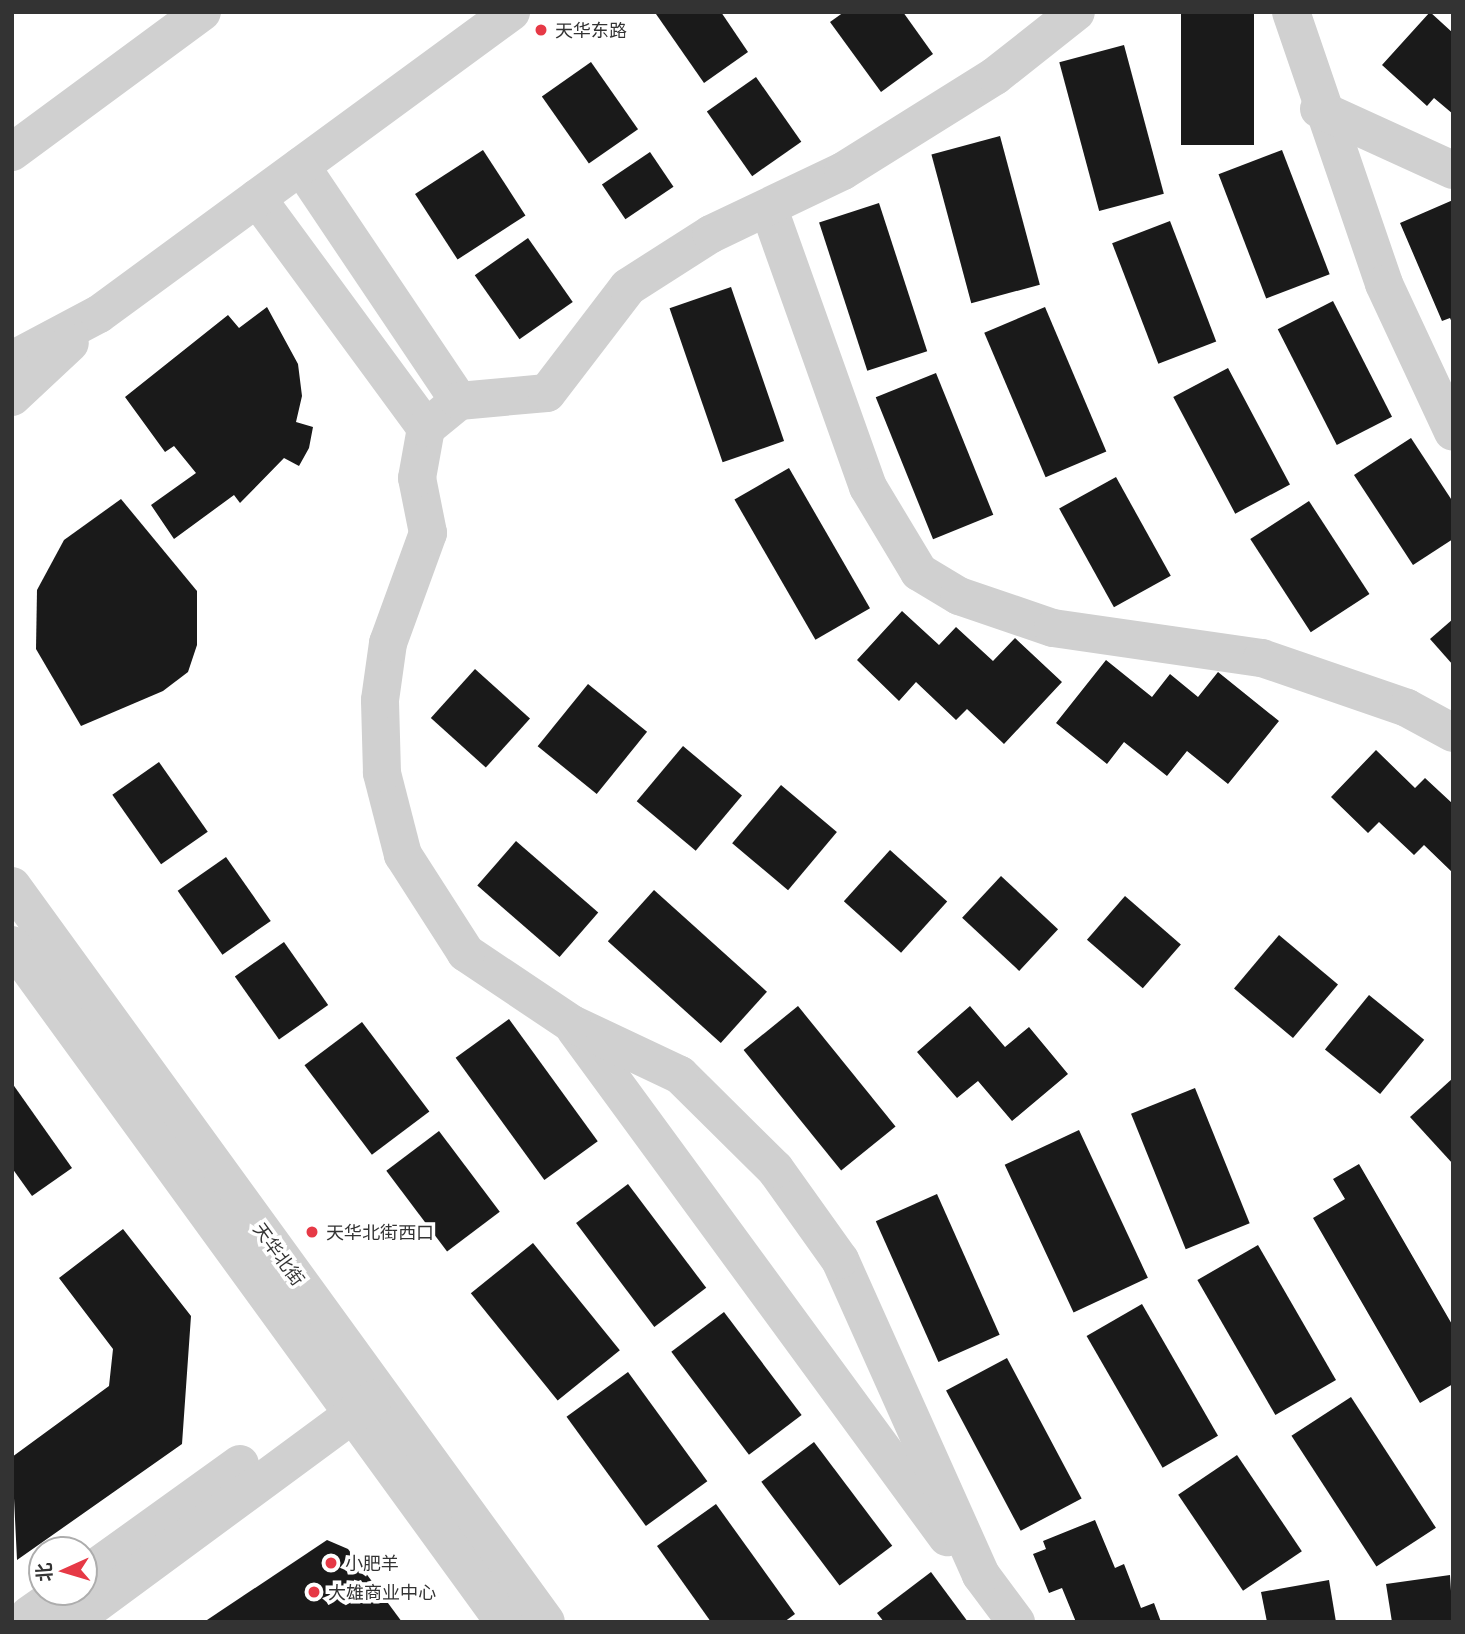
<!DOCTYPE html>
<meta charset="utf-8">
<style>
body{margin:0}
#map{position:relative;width:1465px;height:1634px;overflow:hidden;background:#fff;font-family:Commissioner,"Noto Sans SC",sans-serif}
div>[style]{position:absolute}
.building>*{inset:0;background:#1a1a1a;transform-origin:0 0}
.minor>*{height:38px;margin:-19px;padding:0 19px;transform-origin:19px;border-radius:19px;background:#d0d0d0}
.dots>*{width:19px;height:19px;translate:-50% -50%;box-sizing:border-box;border:4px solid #fff;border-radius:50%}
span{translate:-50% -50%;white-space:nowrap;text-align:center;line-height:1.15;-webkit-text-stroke:7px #fff;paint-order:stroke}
.poi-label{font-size:18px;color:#333}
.left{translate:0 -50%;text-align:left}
.street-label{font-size:18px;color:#333}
.frame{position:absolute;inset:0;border:14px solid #333;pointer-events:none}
.north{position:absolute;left:28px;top:1536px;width:70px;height:70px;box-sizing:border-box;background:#fff;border:2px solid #adadad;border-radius:50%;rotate:266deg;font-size:19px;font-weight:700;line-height:28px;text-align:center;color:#333}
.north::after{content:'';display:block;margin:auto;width:24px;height:32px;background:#e63946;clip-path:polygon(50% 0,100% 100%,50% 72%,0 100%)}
</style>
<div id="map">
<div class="building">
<div style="clip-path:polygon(721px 12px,748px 52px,704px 83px,656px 14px)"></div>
<div style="clip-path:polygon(844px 12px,903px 12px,933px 54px,881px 92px,830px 22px)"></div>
<div style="left:1181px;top:12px;width:73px;height:133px"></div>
<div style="clip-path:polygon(1430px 12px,1453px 33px,1453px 114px,1434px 98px,1427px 106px,1382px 65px)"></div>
<div style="left:1124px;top:45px;width:154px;height:67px;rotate:75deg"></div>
<div style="left:591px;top:62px;width:82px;height:60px;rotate:55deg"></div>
<div style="left:756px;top:77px;width:79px;height:60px;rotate:55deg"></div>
<div style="left:1000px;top:136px;width:154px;height:71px;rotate:75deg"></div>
<div style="left:483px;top:150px;width:78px;height:81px;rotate:57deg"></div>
<div style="left:1282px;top:150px;width:133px;height:68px;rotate:69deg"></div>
<div style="left:650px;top:152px;width:42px;height:58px;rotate:56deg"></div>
<div style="clip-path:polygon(1453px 200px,1453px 325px,1450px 318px,1442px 321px,1400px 223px)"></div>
<div style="left:879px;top:203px;width:156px;height:63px;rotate:72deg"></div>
<div style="left:1170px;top:221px;width:129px;height:62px;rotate:69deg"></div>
<div style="left:528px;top:238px;width:78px;height:65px;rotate:55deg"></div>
<div style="left:731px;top:287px;width:163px;height:65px;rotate:71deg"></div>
<div style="left:1333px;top:301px;width:130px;height:62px;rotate:63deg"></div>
<div style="clip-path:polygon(267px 307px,298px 364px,302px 396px,296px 422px,313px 427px,309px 448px,299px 466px,284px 458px,240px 503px,234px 495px,174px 539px,151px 505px,196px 473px,174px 446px,165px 452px,125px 397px,228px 315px,239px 328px)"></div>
<div style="left:1045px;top:307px;width:157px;height:66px;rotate:67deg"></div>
<div style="left:1228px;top:368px;width:132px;height:62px;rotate:62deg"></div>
<div style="left:936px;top:373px;width:153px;height:65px;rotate:68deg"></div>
<div style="clip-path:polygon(1411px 438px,1453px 502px,1453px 539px,1413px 565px,1354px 475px)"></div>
<div style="left:789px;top:468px;width:162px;height:63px;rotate:60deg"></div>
<div style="left:1116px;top:477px;width:113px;height:65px;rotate:61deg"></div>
<div style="clip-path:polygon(121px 499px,197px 591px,197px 645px,188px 672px,163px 691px,81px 726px,36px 649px,37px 590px,64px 540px)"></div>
<div style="left:1309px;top:501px;width:111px;height:70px;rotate:57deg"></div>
<div style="clip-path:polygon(902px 611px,939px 645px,956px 627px,993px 661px,1015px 638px,1062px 682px,1004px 744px,967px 709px,956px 720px,916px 682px,899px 701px,857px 660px)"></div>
<div style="clip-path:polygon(1453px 619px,1453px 665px,1430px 639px)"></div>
<div style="clip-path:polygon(1106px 660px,1152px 697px,1170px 674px,1198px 697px,1218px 672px,1279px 721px,1228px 784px,1187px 751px,1167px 776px,1124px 742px,1107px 764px,1056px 723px)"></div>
<div style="left:475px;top:669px;width:74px;height:66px;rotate:42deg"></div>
<div style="left:588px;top:684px;width:76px;height:80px;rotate:39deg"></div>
<div style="left:683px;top:746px;width:77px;height:72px;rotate:40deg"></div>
<div style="clip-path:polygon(1376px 750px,1415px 788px,1425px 778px,1453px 804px,1453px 873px,1424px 845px,1414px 855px,1379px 822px,1368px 833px,1331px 797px)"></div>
<div style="left:159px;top:762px;width:85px;height:57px;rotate:55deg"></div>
<div style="left:781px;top:785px;width:73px;height:76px;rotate:40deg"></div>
<div style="left:516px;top:841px;width:109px;height:59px;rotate:41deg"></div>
<div style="left:890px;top:850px;width:77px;height:69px;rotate:42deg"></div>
<div style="left:226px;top:857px;width:78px;height:59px;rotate:55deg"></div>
<div style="left:1001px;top:876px;width:78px;height:57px;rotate:43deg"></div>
<div style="left:654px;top:890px;width:152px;height:69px;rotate:42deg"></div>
<div style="left:1125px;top:896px;width:74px;height:58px;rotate:41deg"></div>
<div style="left:1279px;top:935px;width:77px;height:70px;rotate:40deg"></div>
<div style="left:284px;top:942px;width:77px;height:60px;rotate:55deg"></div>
<div style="left:1369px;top:995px;width:71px;height:70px;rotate:39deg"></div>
<div style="left:798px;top:1006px;width:155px;height:70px;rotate:51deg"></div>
<div style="clip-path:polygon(970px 1006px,1005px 1047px,1029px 1027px,1068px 1074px,1012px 1121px,978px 1081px,957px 1098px,917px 1052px)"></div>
<div style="left:509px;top:1019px;width:151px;height:66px;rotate:54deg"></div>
<div style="left:362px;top:1022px;width:112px;height:72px;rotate:53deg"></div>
<div style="clip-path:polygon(1453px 1078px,1453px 1164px,1410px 1117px)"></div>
<div style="clip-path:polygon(12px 1083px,72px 1168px,32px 1196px,12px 1168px)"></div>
<div style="left:1195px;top:1088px;width:146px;height:69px;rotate:68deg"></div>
<div style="left:1079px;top:1130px;width:163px;height:82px;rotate:65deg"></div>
<div style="left:439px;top:1131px;width:101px;height:66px;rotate:53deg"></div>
<div style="clip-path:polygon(1359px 1164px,1453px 1326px,1453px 1384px,1420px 1403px,1313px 1218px,1345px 1199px,1333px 1179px)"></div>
<div style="left:628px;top:1184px;width:130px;height:65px;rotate:53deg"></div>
<div style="left:937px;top:1194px;width:154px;height:67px;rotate:66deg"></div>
<div style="clip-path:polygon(123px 1229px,191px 1316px,182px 1444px,17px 1560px,12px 1457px,109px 1386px,113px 1349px,59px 1278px)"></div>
<div style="left:533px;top:1243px;width:138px;height:80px;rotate:51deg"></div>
<div style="left:1258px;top:1245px;width:156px;height:70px;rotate:60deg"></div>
<div style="left:1142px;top:1304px;width:152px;height:64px;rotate:60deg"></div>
<div style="left:724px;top:1312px;width:129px;height:66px;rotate:53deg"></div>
<div style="left:1007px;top:1358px;width:159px;height:69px;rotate:62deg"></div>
<div style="left:628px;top:1372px;width:135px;height:76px;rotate:54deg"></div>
<div style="left:1351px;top:1397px;width:156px;height:71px;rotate:57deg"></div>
<div style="left:814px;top:1442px;width:130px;height:66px;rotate:53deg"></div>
<div style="left:1237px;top:1455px;width:116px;height:71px;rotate:56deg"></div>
<div style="clip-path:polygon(716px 1504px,795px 1614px,784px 1622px,711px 1622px,657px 1546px)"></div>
<div style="clip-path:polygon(1095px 1520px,1115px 1568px,1124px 1564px,1141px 1608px,1154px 1603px,1161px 1622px,1076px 1622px,1062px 1588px,1049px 1593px,1033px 1554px,1046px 1549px,1043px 1541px)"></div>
<div style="clip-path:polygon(327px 1540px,348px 1549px,402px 1622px,204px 1622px)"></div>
<div style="clip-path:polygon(931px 1572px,968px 1622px,884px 1622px,877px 1613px)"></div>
<div style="clip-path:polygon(1450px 1575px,1453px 1622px,1392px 1622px,1386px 1584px)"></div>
<div style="clip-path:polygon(1329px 1580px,1336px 1622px,1267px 1622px,1261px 1592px)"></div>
</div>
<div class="minor">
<div style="left:1291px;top:12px;width:287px;rotate:71.1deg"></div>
<div style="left:1384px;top:284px;width:163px;rotate:65deg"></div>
<div style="left:1319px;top:109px;width:147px;rotate:24.5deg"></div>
<div style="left:12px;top:152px;width:236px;rotate:-36.4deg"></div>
<div style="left:301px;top:166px;width:283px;rotate:56.1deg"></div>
<div style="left:257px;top:198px;width:285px;rotate:53.7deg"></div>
<div style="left:769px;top:209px;width:295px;rotate:70.4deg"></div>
<div style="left:868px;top:487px;width:99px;rotate:59deg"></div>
<div style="left:919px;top:572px;width:47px;rotate:31deg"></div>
<div style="left:959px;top:596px;width:99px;rotate:18.8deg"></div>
<div style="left:1053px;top:628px;width:211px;rotate:8.2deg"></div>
<div style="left:1262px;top:658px;width:153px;rotate:19deg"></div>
<div style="left:1407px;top:708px;width:52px;rotate:28.5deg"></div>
<div style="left:12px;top:360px;width:98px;rotate:-27.9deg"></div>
<div style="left:99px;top:314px;width:511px;rotate:-36.24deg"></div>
<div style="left:12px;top:397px;width:79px;rotate:-43deg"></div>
<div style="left:12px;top:886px;width:909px;rotate:54.04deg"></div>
<div style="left:12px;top:945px;width:837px;rotate:53.99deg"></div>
<div style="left:575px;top:1029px;width:630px;rotate:53.79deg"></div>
<div style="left:84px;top:1576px;width:192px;rotate:-35.7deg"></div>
<div style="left:29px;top:1615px;width:40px;rotate:-34.9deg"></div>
<div style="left:71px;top:1622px;width:376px;rotate:-36.4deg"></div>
<div style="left:1016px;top:1622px;width:59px;rotate:-126.7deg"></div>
<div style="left:981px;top:1575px;width:345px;rotate:-114.1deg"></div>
<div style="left:840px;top:1260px;width:112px;rotate:-125.5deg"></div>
<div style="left:775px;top:1169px;width:134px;rotate:-135.3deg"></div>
<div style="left:680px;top:1075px;width:119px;rotate:-154.7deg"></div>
<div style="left:572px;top:1024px;width:128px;rotate:-146.2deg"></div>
<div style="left:466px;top:953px;width:117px;rotate:-122.7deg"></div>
<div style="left:403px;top:855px;width:85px;rotate:-104.4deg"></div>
<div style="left:382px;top:773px;width:73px;rotate:-91.6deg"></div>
<div style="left:380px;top:700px;width:58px;rotate:-82deg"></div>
<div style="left:388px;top:643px;width:117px;rotate:-70deg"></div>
<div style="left:428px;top:533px;width:56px;rotate:-101.3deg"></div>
<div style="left:417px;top:478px;width:51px;rotate:-79.8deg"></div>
<div style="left:426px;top:428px;width:43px;rotate:-39.3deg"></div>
<div style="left:459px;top:401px;width:88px;rotate:-5.2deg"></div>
<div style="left:547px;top:393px;width:133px;rotate:-52.6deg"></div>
<div style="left:628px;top:287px;width:98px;rotate:-32.6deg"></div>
<div style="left:711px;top:234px;width:146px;rotate:-25.5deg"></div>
<div style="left:843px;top:171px;width:179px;rotate:-32deg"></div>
<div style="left:995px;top:76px;width:103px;rotate:-38.3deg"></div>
</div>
<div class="dots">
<div style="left:541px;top:30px;background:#e63946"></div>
<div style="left:312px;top:1232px;background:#e63946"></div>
<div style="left:331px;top:1563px;background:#e63946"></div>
<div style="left:314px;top:1592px;background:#e63946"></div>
</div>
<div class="poi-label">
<span class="left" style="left:555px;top:30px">天华东路</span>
<span class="left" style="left:326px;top:1232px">天华北街西口</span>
<span class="left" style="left:345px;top:1563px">小肥羊</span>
<span class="left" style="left:328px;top:1592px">大雄商业中心</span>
</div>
<div class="street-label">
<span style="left:279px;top:1254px;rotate:54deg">天华北街</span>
</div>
<div class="frame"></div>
<div class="north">北</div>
</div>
